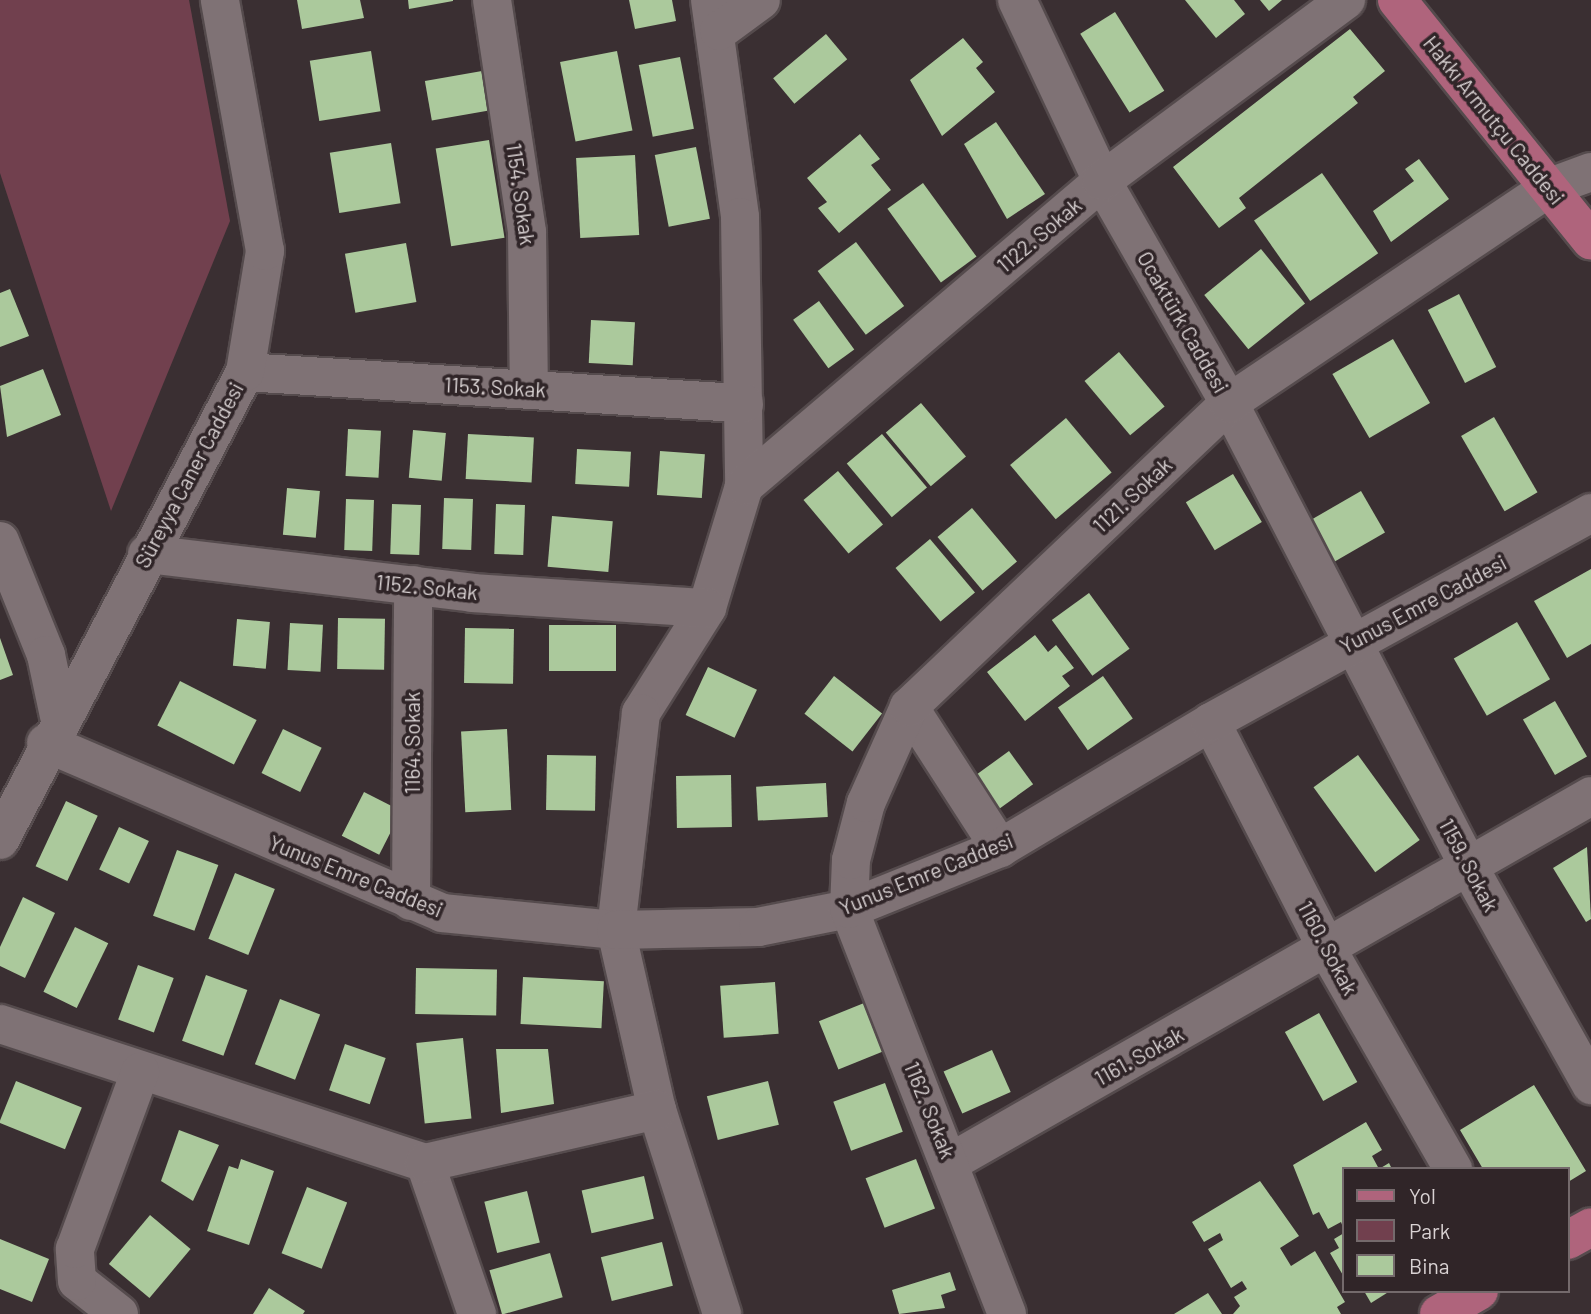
<!DOCTYPE html>
<meta charset="utf-8">
<style>
body{margin:0}
#map{position:relative;width:1591px;height:1314px;overflow:hidden;background:#3a2f32;font-family:Barlow,sans-serif}
div>[style]{position:absolute}
.green>*{inset:0;background:#71404e}
.building>*{inset:0;background:#abc99c;transform-origin:0 0}
.roads{filter:drop-shadow(2px 0 #554b4d) drop-shadow(-2px 0 #554b4d) drop-shadow(0 2px #554b4d) drop-shadow(0 -2px #554b4d)}
.minor>*{height:38px;margin:-19px;padding:0 19px;transform-origin:19px;border-radius:19px;background:#7f7275}
.major>*{height:38px;margin:-19px;padding:0 19px;transform-origin:19px;border-radius:19px;background:#af647c}
span{translate:-50% -50%;white-space:nowrap;text-align:center;line-height:1.15;-webkit-text-stroke:7px #302528;paint-order:stroke}
.street-label{font-size:21px;color:#d9d2d3}
.legend{position:absolute;left:1342px;top:1167px;width:228px;height:126px;box-sizing:border-box;background:#302528;border:2px solid #746a6c;margin:0;padding:9px 12px;list-style:none;font-size:21px;color:#d9d2d3}
.legend li{display:flex;align-items:center;gap:14px;height:35px}
.legend b{width:35px;border:2px solid #746a6c}
</style>
<div id="map">
<div class="green">
<div style="clip-path:polygon(0 0,189px 0,230px 221px,111px 511px,0 173px)"></div>
</div>
<div class="building">
<div style="clip-path:polygon(297px 0,360px 0,364px 18px,302px 29px)"></div>
<div style="clip-path:polygon(408px 0,453px 0,453px 1px,409px 9px)"></div>
<div style="clip-path:polygon(629px 0,672px 0,676px 21px,635px 29px)"></div>
<div style="clip-path:polygon(1185px 0,1234px 0,1245px 14px,1216px 38px)"></div>
<div style="clip-path:polygon(1260px 0,1282px 0,1269px 11px)"></div>
<div style="left:1115px;top:12px;width:93px;height:41px;rotate:58deg"></div>
<div style="clip-path:polygon(1350px 29px,1385px 71px,1353px 97px,1358px 103px,1239px 198px,1246px 208px,1219px 228px,1173px 167px)"></div>
<div style="left:826px;top:34px;width:33px;height:69px;rotate:50deg"></div>
<div style="clip-path:polygon(963px 38px,983px 62px,976px 68px,995px 92px,942px 136px,910px 80px)"></div>
<div style="left:371px;top:51px;width:61px;height:62px;rotate:81deg"></div>
<div style="left:617px;top:51px;width:81px;height:58px;rotate:79deg"></div>
<div style="left:680px;top:57px;width:73px;height:42px;rotate:79deg"></div>
<div style="left:482px;top:71px;width:40px;height:58px;rotate:80deg"></div>
<div style="clip-path:polygon(996px 122px,1045px 194px,1007px 219px,964px 144px)"></div>
<div style="clip-path:polygon(860px 134px,880px 159px,871px 165px,891px 190px,839px 233px,818px 208px,827px 202px,807px 178px)"></div>
<div style="left:489px;top:140px;width:99px;height:54px;rotate:81deg"></div>
<div style="left:391px;top:143px;width:61px;height:62px;rotate:81deg"></div>
<div style="left:696px;top:147px;width:73px;height:42px;rotate:79deg"></div>
<div style="left:635px;top:155px;width:80px;height:59px;rotate:87deg"></div>
<div style="clip-path:polygon(1419px 159px,1449px 199px,1391px 242px,1373px 211px,1414px 181px,1405px 169px)"></div>
<div style="left:1322px;top:173px;width:98px;height:83px;rotate:55deg"></div>
<div style="left:923px;top:183px;width:91px;height:44px;rotate:54deg"></div>
<div style="left:856px;top:242px;width:80px;height:48px;rotate:53deg"></div>
<div style="left:406px;top:243px;width:60px;height:62px;rotate:80deg"></div>
<div style="left:1261px;top:249px;width:70px;height:73px;rotate:51deg"></div>
<div style="clip-path:polygon(10px 289px,29px 336px,0 347px,0 293px)"></div>
<div style="left:1459px;top:294px;width:82px;height:35px;rotate:63deg"></div>
<div style="left:819px;top:301px;width:60px;height:32px;rotate:54deg"></div>
<div style="left:591px;top:320px;width:44px;height:43px;rotate:3deg"></div>
<div style="left:1393px;top:339px;width:74px;height:70px;rotate:60deg"></div>
<div style="left:1119px;top:352px;width:71px;height:45px;rotate:50deg"></div>
<div style="clip-path:polygon(43px 369px,61px 415px,7px 437px,0 386px)"></div>
<div style="left:921px;top:403px;width:70px;height:46px;rotate:50deg"></div>
<div style="left:1494px;top:417px;width:87px;height:38px;rotate:60deg"></div>
<div style="left:1066px;top:418px;width:71px;height:73px;rotate:50deg"></div>
<div style="left:348px;top:429px;width:33px;height:47px;rotate:3deg"></div>
<div style="left:413px;top:430px;width:33px;height:48px;rotate:5deg"></div>
<div style="left:468px;top:434px;width:66px;height:45px;rotate:3deg"></div>
<div style="left:882px;top:434px;width:70px;height:46px;rotate:50deg"></div>
<div style="left:577px;top:449px;width:54px;height:35px;rotate:3deg"></div>
<div style="left:660px;top:451px;width:45px;height:44px;rotate:4deg"></div>
<div style="left:838px;top:471px;width:70px;height:45px;rotate:50deg"></div>
<div style="left:1233px;top:474px;width:56px;height:55px;rotate:59deg"></div>
<div style="left:287px;top:488px;width:33px;height:47px;rotate:5deg"></div>
<div style="left:1361px;top:491px;width:48px;height:59px;rotate:60deg"></div>
<div style="left:444px;top:498px;width:29px;height:51px;rotate:2deg"></div>
<div style="left:346px;top:499px;width:28px;height:51px;rotate:2deg"></div>
<div style="left:392px;top:504px;width:29px;height:50px;rotate:2deg"></div>
<div style="left:496px;top:504px;width:29px;height:50px;rotate:2deg"></div>
<div style="left:972px;top:508px;width:70px;height:45px;rotate:50deg"></div>
<div style="left:552px;top:516px;width:61px;height:51px;rotate:5deg"></div>
<div style="left:930px;top:539px;width:70px;height:45px;rotate:50deg"></div>
<div style="clip-path:polygon(1591px 569px,1591px 644px,1567px 658px,1534px 601px)"></div>
<div style="left:1089px;top:593px;width:69px;height:46px;rotate:54deg"></div>
<div style="left:338px;top:618px;width:47px;height:51px;rotate:1deg"></div>
<div style="left:237px;top:619px;width:33px;height:47px;rotate:5deg"></div>
<div style="left:1517px;top:622px;width:66px;height:73px;rotate:60deg"></div>
<div style="left:290px;top:623px;width:33px;height:47px;rotate:3deg"></div>
<div style="left:549px;top:625px;width:67px;height:46px"></div>
<div style="left:465px;top:628px;width:49px;height:55px;rotate:1deg"></div>
<div style="clip-path:polygon(1035px 635px,1048px 652px,1056px 645px,1074px 668px,1062px 676px,1070px 686px,1025px 721px,987px 672px)"></div>
<div style="clip-path:polygon(0 638px,13px 675px,0 680px)"></div>
<div style="left:708px;top:667px;width:54px;height:53px;rotate:25deg"></div>
<div style="left:834px;top:676px;width:61px;height:48px;rotate:38deg"></div>
<div style="left:1103px;top:676px;width:52px;height:55px;rotate:55deg"></div>
<div style="left:180px;top:681px;width:86px;height:50px;rotate:27deg"></div>
<div style="left:1555px;top:701px;width:64px;height:37px;rotate:60deg"></div>
<div style="left:283px;top:729px;width:43px;height:49px;rotate:26deg"></div>
<div style="left:507px;top:729px;width:81px;height:46px;rotate:87deg"></div>
<div style="left:1009px;top:751px;width:41px;height:49px;rotate:54deg"></div>
<div style="left:547px;top:755px;width:49px;height:55px;rotate:1deg"></div>
<div style="left:1358px;top:755px;width:105px;height:55px;rotate:54deg"></div>
<div style="left:731px;top:775px;width:52px;height:55px;rotate:89deg"></div>
<div style="left:826px;top:783px;width:34px;height:70px;rotate:87deg"></div>
<div style="left:364px;top:792px;width:42px;height:49px;rotate:27deg"></div>
<div style="left:66px;top:801px;width:35px;height:72px;rotate:25deg"></div>
<div style="left:119px;top:827px;width:33px;height:47px;rotate:25deg"></div>
<div style="clip-path:polygon(1587px 847px,1591px 919px,1586px 922px,1553px 868px)"></div>
<div style="left:177px;top:850px;width:44px;height:70px;rotate:20deg"></div>
<div style="left:235px;top:873px;width:43px;height:71px;rotate:22deg"></div>
<div style="clip-path:polygon(23px 897px,55px 913px,25px 978px,0 966px,0 947px)"></div>
<div style="left:75px;top:927px;width:37px;height:72px;rotate:26deg"></div>
<div style="left:138px;top:965px;width:38px;height:58px;rotate:20deg"></div>
<div style="left:416px;top:968px;width:81px;height:46px;rotate:1deg"></div>
<div style="left:206px;top:975px;width:44px;height:70px;rotate:20deg"></div>
<div style="left:523px;top:977px;width:81px;height:47px;rotate:3deg"></div>
<div style="left:775px;top:982px;width:52px;height:55px;rotate:86deg"></div>
<div style="left:280px;top:999px;width:43px;height:70px;rotate:21deg"></div>
<div style="left:869px;top:1001px;width:52px;height:54px;rotate:68deg"></div>
<div style="left:1319px;top:1013px;width:79px;height:39px;rotate:61deg"></div>
<div style="left:463px;top:1038px;width:81px;height:47px;rotate:84deg"></div>
<div style="left:345px;top:1044px;width:43px;height:49px;rotate:19deg"></div>
<div style="clip-path:polygon(496px 1049px,548px 1049px,554px 1104px,501px 1113px)"></div>
<div style="left:992px;top:1050px;width:46px;height:53px;rotate:66deg"></div>
<div style="left:16px;top:1081px;width:71px;height:45px;rotate:22deg"></div>
<div style="left:768px;top:1081px;width:45px;height:63px;rotate:76deg"></div>
<div style="left:885px;top:1083px;width:52px;height:55px;rotate:70deg"></div>
<div style="clip-path:polygon(1534px 1085px,1586px 1171px,1568px 1182px,1568px 1169px,1483px 1169px,1460px 1130px)"></div>
<div style="clip-path:polygon(1366px 1122px,1382px 1150px,1372px 1156px,1379px 1169px,1389px 1163px,1392px 1169px,1344px 1169px,1344px 1230px,1341px 1222px,1328px 1229px,1319px 1212px,1313px 1215px,1293px 1165px)"></div>
<div style="clip-path:polygon(179px 1130px,219px 1145px,193px 1201px,161px 1181px)"></div>
<div style="clip-path:polygon(241px 1159px,274px 1171px,249px 1245px,207px 1231px,229px 1166px,238px 1169px)"></div>
<div style="left:916px;top:1159px;width:53px;height:54px;rotate:69deg"></div>
<div style="left:644px;top:1176px;width:44px;height:64px;rotate:77deg"></div>
<div style="clip-path:polygon(1260px 1181px,1299px 1236px,1280px 1248px,1291px 1266px,1315px 1251px,1345px 1302px,1337px 1307px,1341px 1314px,1233px 1314px,1240px 1306px,1234px 1297px,1247px 1289px,1242px 1281px,1231px 1288px,1208px 1249px,1223px 1240px,1220px 1233px,1204px 1242px,1192px 1222px)"></div>
<div style="left:307px;top:1187px;width:43px;height:71px;rotate:21deg"></div>
<div style="left:527px;top:1191px;width:53px;height:44px;rotate:76deg"></div>
<div style="left:150px;top:1215px;width:53px;height:64px;rotate:40deg"></div>
<div style="clip-path:polygon(1344px 1233px,1344px 1277px,1330px 1253px,1339px 1248px,1334px 1239px)"></div>
<div style="clip-path:polygon(0 1239px,49px 1259px,32px 1302px,0 1289px)"></div>
<div style="left:662px;top:1242px;width:45px;height:63px;rotate:76deg"></div>
<div style="left:550px;top:1253px;width:46px;height:63px;rotate:74deg"></div>
<div style="clip-path:polygon(950px 1272px,956px 1290px,941px 1295px,945px 1308px,899px 1314px,892px 1290px)"></div>
<div style="clip-path:polygon(269px 1288px,305px 1311px,303px 1314px,253px 1314px)"></div>
<div style="clip-path:polygon(1364px 1291px,1390px 1291px,1371px 1303px)"></div>
<div style="clip-path:polygon(1208px 1293px,1222px 1314px,1174px 1314px)"></div>
</div>
<div class="roads">
<div class="minor">
<div style="left:492px;top:0;width:235px;rotate:81.4deg"></div>
<div style="left:527px;top:232px;width:157px;rotate:89.3deg"></div>
<div style="left:710px;top:0;width:219px;rotate:82.1deg"></div>
<div style="left:740px;top:217px;width:269px;rotate:89.1deg"></div>
<div style="left:744px;top:486px;width:127px;rotate:106.9deg"></div>
<div style="left:707px;top:608px;width:124px;rotate:122.2deg"></div>
<div style="left:641px;top:713px;width:218px;rotate:96.6deg"></div>
<div style="left:616px;top:930px;width:185px;rotate:77.2deg"></div>
<div style="left:657px;top:1110px;width:214px;rotate:72.3deg"></div>
<div style="left:1017px;top:0;width:200px;rotate:64.8deg"></div>
<div style="left:1102px;top:181px;width:256px;rotate:60.2deg"></div>
<div style="left:1229px;top:403px;width:525px;rotate:62.65deg"></div>
<div style="left:1470px;top:869px;width:248px;rotate:60.7deg"></div>
<div style="left:719px;top:31px;width:52px;rotate:-36.4deg"></div>
<div style="left:245px;top:372px;width:500px;rotate:3.6deg"></div>
<div style="left:744px;top:486px;width:470px;rotate:-40.4deg"></div>
<div style="left:1102px;top:181px;width:304px;rotate:-36.6deg"></div>
<div style="left:0;top:541px;width:123px;rotate:68deg"></div>
<div style="left:46px;top:655px;width:62px;rotate:78deg"></div>
<div style="left:147px;top:554px;width:327px;rotate:6.8deg"></div>
<div style="left:472px;top:593px;width:235px;rotate:3.7deg"></div>
<div style="left:909px;top:707px;width:168px;rotate:57.2deg"></div>
<div style="left:1211px;top:722px;width:255px;rotate:62.9deg"></div>
<div style="left:1327px;top:949px;width:254px;rotate:60.2deg"></div>
<div style="left:46px;top:743px;width:431px;rotate:23.2deg"></div>
<div style="left:442px;top:913px;width:175px;rotate:5.6deg"></div>
<div style="left:616px;top:930px;width:142px;rotate:-1.2deg"></div>
<div style="left:758px;top:927px;width:93px;rotate:-11.2deg"></div>
<div style="left:849px;top:909px;width:163px;rotate:-22deg"></div>
<div style="left:1000px;top:848px;width:246px;rotate:-30.8deg"></div>
<div style="left:1211px;top:722px;width:434px;rotate:-28.8deg"></div>
<div style="left:0;top:840px;width:528px;rotate:-62.37deg"></div>
<div style="left:245px;top:372px;width:123px;rotate:-80.6deg"></div>
<div style="left:265px;top:251px;width:255px;rotate:-100.2deg"></div>
<div style="left:411px;top:901px;width:316px;rotate:-89.6deg"></div>
<div style="left:0;top:1024px;width:447px;rotate:18.1deg"></div>
<div style="left:425px;top:1163px;width:160px;rotate:71deg"></div>
<div style="left:951px;top:1162px;width:737px;rotate:-29.76deg"></div>
<div style="left:425px;top:1163px;width:238px;rotate:-12.9deg"></div>
<div style="left:119px;top:1314px;width:53px;rotate:-141.8deg"></div>
<div style="left:77px;top:1281px;width:32px;rotate:-94deg"></div>
<div style="left:75px;top:1249px;width:189px;rotate:-69.8deg"></div>
<div style="left:1007px;top:1314px;width:435px;rotate:-111.3deg"></div>
<div style="left:849px;top:909px;width:49px;rotate:-87.7deg"></div>
<div style="left:851px;top:860px;width:59px;rotate:-75.3deg"></div>
<div style="left:866px;top:803px;width:105px;rotate:-65.9deg"></div>
<div style="left:909px;top:707px;width:441px;rotate:-43.5deg"></div>
<div style="left:1229px;top:403px;width:387px;rotate:-33.9deg"></div>
<div style="left:1550px;top:187px;width:44px;rotate:-20.1deg"></div>
</div>
<div class="major">
<div style="left:1397px;top:0;width:309px;rotate:51.1deg"></div>
<div style="left:1568px;top:1240px;width:26px;rotate:-29deg"></div>
<div style="left:1439px;top:1314px;width:46px;rotate:-29.9deg"></div>
</div>
</div>
<div class="street-label">
<span style="left:1494px;top:120px;rotate:51deg">Hakkı Armutçu Caddesi</span>
<span style="left:521px;top:194px;rotate:82deg">1154. Sokak</span>
<span style="left:1039px;top:235px;rotate:-40deg">1122. Sokak</span>
<span style="left:1183px;top:322px;rotate:60deg">Ocaktürk Caddesi</span>
<span style="left:495px;top:387px;rotate:3deg">1153. Sokak</span>
<span style="left:189px;top:475px;rotate:-62deg">Süreyya Caner Caddesi</span>
<span style="left:1132px;top:495px;rotate:-43deg">1121. Sokak</span>
<span style="left:427px;top:587px;rotate:6deg">1152. Sokak</span>
<span style="left:1423px;top:604px;rotate:-28deg">Yunus Emre Caddesi</span>
<span style="left:412px;top:743px;rotate:-90deg">1164. Sokak</span>
<span style="left:1469px;top:865px;rotate:62deg">1159. Sokak</span>
<span style="left:926px;top:874px;rotate:-22deg">Yunus Emre Caddesi</span>
<span style="left:356px;top:876px;rotate:22deg">Yunus Emre Caddesi</span>
<span style="left:1328px;top:948px;rotate:62deg">1160. Sokak</span>
<span style="left:1139px;top:1056px;rotate:-29deg">1161. Sokak</span>
<span style="left:930px;top:1110px;rotate:68deg">1162. Sokak</span>
</div>
<ul class="legend">
<li><b style="height:9px;background:#af647c"></b>Yol</li>
<li><b style="height:19px;background:#71404e"></b>Park</li>
<li><b style="height:19px;background:#abc99c"></b>Bina</li>
</ul>
</div>
